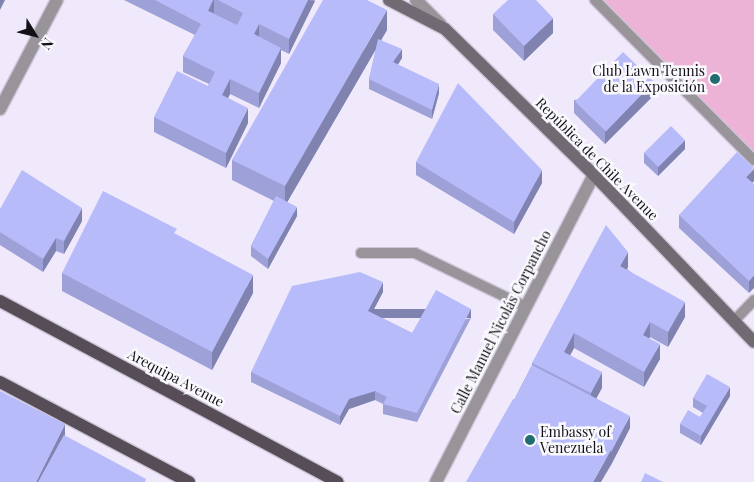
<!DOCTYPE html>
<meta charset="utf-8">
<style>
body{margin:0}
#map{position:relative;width:754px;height:482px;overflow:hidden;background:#efe9fb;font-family:"Playfair Display",serif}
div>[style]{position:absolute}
.green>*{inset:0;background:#edb3d7}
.roads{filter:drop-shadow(1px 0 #ccc6d7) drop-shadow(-1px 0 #ccc6d7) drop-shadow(0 1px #ccc6d7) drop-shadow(0 -1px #ccc6d7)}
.service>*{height:10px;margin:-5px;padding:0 5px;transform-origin:5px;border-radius:5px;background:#99949a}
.minor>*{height:12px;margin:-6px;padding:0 6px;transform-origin:6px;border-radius:6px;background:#99949a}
.tertiary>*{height:12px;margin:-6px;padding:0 6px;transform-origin:6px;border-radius:6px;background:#99949a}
.secondary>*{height:12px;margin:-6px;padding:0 6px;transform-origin:6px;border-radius:6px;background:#726a73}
.primary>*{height:12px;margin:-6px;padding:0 6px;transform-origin:6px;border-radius:6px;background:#564d57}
.wall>*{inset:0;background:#9da1d7}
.shaded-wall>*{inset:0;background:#8083af;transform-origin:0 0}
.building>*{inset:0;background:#b7bbfa;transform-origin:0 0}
.dots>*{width:14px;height:14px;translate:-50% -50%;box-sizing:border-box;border:2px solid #faf9fd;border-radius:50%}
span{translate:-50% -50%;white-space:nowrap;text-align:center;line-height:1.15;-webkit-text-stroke:5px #faf9fd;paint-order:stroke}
.poi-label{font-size:14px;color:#131117}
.right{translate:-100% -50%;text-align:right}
.left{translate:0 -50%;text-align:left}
.street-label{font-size:14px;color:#131117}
.north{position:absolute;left:10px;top:10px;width:50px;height:50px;-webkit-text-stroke:4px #faf9fd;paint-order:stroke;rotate:126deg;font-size:14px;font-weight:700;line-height:20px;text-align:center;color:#131117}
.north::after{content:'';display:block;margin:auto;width:18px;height:22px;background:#131117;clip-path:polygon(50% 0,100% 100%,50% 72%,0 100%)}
</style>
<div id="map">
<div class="green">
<div style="clip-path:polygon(600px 0,754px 0,754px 159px)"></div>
</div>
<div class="roads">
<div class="service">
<div style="left:595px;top:0;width:226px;rotate:45.2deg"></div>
<div style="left:361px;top:253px;width:54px"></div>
<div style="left:415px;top:253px;width:123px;rotate:25.9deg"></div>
<div style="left:734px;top:321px;width:29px;rotate:-46deg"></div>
</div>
<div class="minor">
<div style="left:0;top:109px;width:123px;rotate:-62.4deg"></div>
<div style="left:436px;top:482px;width:345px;rotate:-62.8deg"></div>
</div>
<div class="tertiary">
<div style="left:416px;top:0;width:35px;rotate:45deg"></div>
</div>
<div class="secondary">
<div style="left:389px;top:0;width:63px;rotate:27.4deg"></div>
<div style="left:445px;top:29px;width:209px;rotate:44.4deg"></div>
<div style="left:594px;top:175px;width:231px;rotate:46.2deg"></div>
</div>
<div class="primary">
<div style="left:0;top:301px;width:383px;rotate:28.2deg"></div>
<div style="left:0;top:382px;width:214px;rotate:27.9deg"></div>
</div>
</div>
<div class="wall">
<div style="clip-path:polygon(124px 0,315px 0,289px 54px,281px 50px,281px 63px,259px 108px,230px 94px,228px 98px,248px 123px,226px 168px,154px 132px,154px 117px,208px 86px,209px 84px,183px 72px,183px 56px,195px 35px)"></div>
<div style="clip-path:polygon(493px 14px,553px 33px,524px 61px,493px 30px)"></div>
<div style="clip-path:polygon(387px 30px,381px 40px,402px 58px,398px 65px,439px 93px,432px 119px,369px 89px,369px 79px,376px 49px,287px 202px,297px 216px,268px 269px,251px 256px,251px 246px,274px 201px,232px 180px,232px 160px)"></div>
<div style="clip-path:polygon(654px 95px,605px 144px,574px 113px,574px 100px)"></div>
<div style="clip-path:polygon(685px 149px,658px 176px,644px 163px,644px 153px)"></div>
<div style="clip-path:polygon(416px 162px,542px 183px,514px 234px,416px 175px)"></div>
<div style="clip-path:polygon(753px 183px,749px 293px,679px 228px,679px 215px)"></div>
<div style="clip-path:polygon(0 209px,82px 221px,64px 254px,56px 251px,43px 272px,0 245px)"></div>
<div style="clip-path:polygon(177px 235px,253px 293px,212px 370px,62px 291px,62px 273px)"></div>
<div style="clip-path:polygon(628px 267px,627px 269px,685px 317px,668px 347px,650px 337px,649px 338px,660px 359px,644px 387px,574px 348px,570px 355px,602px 388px,596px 398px,630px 428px,611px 465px,514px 400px,532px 365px,532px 363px)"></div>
<div style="clip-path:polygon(383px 292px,372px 313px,412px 333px,471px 318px,417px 422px,383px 414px,383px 404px,375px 400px,349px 409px,340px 425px,251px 382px,251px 372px)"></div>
<div style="clip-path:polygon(730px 396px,701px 445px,680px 433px,680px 424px,700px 417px,703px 413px,693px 407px,693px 398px)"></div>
</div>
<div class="shaded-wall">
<div style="clip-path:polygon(0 0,5px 0,0 10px)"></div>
<div style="clip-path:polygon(213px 0,214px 0,214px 13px,208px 11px)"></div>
<div style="clip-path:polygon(308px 0,315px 1px,289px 54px,289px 39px)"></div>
<div style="clip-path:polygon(387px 10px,387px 30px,285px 206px,285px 186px)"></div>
<div style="clip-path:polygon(553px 18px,553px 33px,524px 61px,524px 46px)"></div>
<div style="clip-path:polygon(259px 24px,259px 39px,254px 34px)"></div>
<div style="clip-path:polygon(281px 48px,281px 63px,259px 108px,259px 93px)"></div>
<div style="clip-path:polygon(402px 49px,402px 58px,393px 71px,393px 62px)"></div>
<div style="clip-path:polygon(230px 79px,230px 94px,222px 110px,222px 95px)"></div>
<div style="clip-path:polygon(654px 82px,654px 95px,605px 144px,605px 131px)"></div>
<div style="clip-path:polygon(439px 84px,439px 93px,432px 119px,432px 110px)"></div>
<div style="clip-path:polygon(248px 108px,248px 123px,226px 168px,226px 153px)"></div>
<div style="clip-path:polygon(685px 140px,685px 149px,658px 176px,658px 167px)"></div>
<div style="clip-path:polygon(754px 169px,754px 181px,746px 190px,746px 177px)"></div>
<div style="clip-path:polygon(542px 170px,542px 183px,514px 234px,514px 222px)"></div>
<div style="clip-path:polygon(297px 207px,297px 216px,268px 269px,268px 259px)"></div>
<div style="clip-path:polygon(82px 208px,82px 221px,64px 254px,64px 241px)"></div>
<div style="clip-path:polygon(56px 238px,56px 251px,43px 272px,43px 259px)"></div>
<div style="clip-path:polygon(628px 252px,628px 267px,620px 281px,620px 266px)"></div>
<div style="clip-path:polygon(253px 275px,253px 293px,212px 370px,212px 352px)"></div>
<div style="clip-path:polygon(754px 275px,754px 288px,749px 293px,749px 281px)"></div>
<div style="clip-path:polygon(383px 282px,383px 292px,368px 320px,368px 311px)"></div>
<div style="clip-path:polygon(685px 302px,685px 317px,668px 347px,668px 332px)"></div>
<div style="left:471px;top:309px;width:9px;height:117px;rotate:90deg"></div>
<div style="clip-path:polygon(650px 322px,650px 337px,643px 350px,643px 335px)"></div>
<div style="clip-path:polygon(574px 333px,574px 348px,564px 367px,564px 352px)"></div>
<div style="clip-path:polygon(660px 344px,660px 359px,644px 387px,644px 372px)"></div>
<div style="clip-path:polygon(602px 372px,602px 388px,591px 408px,591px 393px)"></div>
<div style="clip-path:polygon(730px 387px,730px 396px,701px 445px,701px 436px)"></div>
<div style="clip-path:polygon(375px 391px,375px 400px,349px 409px,340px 425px,340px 416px,349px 399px)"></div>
<div style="clip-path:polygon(630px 416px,630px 428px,611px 465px,611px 452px)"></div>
<div style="clip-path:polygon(65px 424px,65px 439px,44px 482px,36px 482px)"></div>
<div style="clip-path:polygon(611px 450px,611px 465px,601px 482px,593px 482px)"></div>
</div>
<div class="building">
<div style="clip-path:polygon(155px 0,213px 0,208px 11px,237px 25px,243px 13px,218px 0,308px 0,289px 39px,259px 24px,254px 34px,281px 48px,259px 93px,230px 79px,222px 95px,248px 108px,226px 153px,154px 117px,177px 71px,208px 86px,215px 72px,183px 56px,201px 24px)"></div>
<div style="clip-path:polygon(323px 0,367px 0,387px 10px,285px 186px,232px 160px)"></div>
<div style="clip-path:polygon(508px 0,536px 0,553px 18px,524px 46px,493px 14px)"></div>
<div style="clip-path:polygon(378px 39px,402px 49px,393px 62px,439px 84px,432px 110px,369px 79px)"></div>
<div style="left:623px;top:52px;width:43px;height:69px;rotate:44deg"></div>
<div style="clip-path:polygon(458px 83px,542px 170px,514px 222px,416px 162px)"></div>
<div style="left:671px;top:126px;width:20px;height:38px;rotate:45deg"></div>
<div style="clip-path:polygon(737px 152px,754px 168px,746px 177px,754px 184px,754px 275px,749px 281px,679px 215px)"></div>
<div style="clip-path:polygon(22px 170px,82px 208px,64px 241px,56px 238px,43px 259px,0 232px,0 209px)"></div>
<div style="clip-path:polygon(103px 191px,177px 229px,174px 233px,253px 275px,212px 352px,62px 273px)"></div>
<div style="clip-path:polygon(276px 196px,297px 207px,268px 259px,251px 246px)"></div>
<div style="clip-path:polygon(606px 225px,628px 252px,620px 266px,685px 302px,668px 332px,650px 322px,643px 335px,660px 344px,644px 372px,574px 333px,564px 352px,602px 372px,591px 393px,532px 363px)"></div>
<div style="clip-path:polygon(360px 272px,383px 282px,368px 311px,412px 333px,436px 290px,471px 309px,417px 413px,383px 404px,387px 397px,375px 391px,349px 399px,340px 416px,251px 372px,292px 286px)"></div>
<div style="clip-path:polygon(532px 365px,630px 416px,611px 452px,611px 450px,514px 400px)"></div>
<div style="clip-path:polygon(707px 374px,730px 387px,701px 436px,680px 424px,688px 410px,700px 417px,707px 406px,693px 398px)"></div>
<div style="clip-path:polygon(0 391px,65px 424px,36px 482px,0 482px)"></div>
<div style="clip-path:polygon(513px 399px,611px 450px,593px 482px,466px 482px)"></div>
<div style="clip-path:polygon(64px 435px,146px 479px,145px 482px,38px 482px)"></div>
<div style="clip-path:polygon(645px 473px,663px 482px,641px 482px)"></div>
</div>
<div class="dots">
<div style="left:715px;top:79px;background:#226d71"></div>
<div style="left:530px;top:440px;background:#226d71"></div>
</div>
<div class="poi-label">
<span class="right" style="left:705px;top:79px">Club Lawn Tennis<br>de la Exposición</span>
<span class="left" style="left:540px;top:440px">Embassy of<br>Venezuela</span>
</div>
<div class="street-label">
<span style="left:597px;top:159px;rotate:45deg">República de Chile Avenue</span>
<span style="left:501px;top:322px;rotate:-63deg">Calle Manuel Nicolás Corpancho</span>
<span style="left:176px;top:378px;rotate:28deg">Arequipa Avenue</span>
</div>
<div class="north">N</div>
</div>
